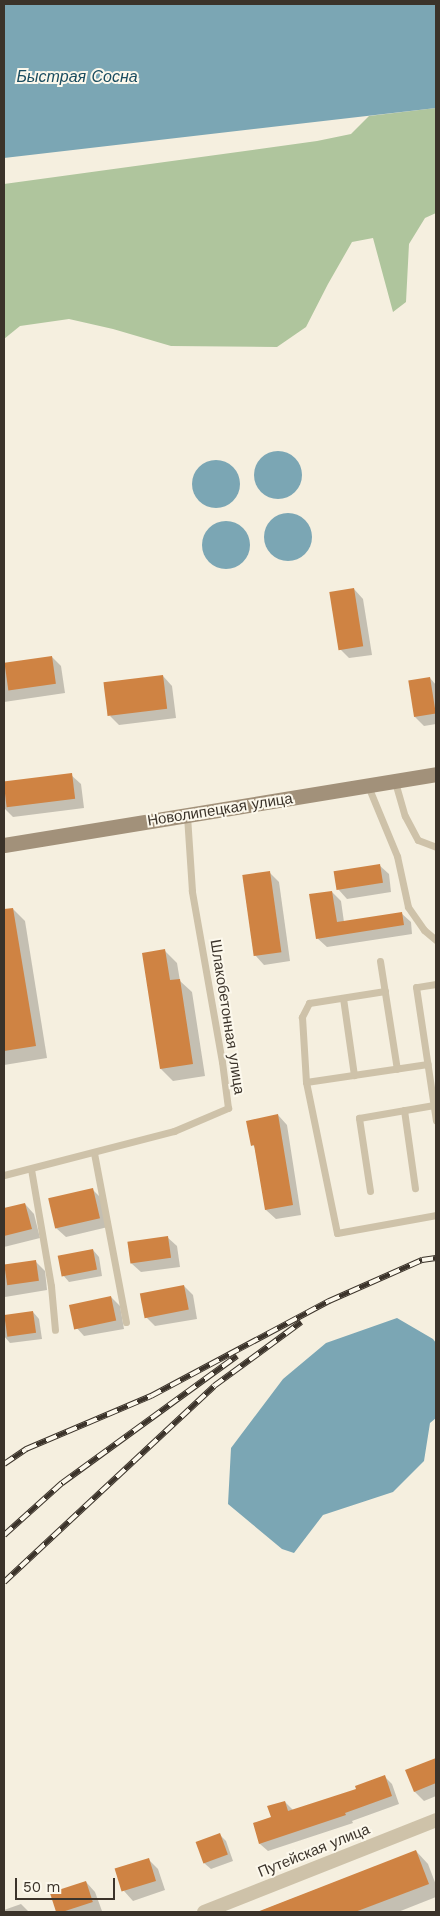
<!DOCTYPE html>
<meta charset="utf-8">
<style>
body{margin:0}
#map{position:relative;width:440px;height:1916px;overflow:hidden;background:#f5efdf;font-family:"Work Sans",sans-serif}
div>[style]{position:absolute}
.green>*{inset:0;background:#afc59d}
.water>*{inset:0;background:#7ba6b4}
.round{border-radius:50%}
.shadow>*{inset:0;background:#0003}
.building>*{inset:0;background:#cf8343;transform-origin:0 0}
.lane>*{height:7px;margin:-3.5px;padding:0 3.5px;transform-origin:3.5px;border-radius:3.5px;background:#cec2a9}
.street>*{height:14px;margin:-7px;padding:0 7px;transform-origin:7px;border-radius:7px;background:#cec2a9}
.secondary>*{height:15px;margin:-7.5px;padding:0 7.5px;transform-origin:7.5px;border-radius:7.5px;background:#a2917a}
.rail>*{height:5.5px;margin-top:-2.75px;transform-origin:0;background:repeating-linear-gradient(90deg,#fcf8ec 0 11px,#3b332a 0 22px);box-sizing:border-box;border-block:1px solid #3b332a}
span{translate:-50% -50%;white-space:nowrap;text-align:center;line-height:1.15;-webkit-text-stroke:4px #fcf8ec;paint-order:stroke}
.street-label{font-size:15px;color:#3b332a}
.water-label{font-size:16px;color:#1b4d60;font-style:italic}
.frame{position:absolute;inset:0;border:5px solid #3b332a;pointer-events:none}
.scale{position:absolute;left:15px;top:1878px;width:100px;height:22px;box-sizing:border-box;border:2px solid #3b332a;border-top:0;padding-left:6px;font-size:15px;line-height:18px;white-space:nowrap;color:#3b332a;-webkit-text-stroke:4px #fcf8ec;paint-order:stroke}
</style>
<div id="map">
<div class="green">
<div style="clip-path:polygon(436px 108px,436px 213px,425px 218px,409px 244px,406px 302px,393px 312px,373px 238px,352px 242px,328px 284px,306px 327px,277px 347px,171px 346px,113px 329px,69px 319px,20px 326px,4px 339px,4px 184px,317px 141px,351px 134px,369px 116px)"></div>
</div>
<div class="water">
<div style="clip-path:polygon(4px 4px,436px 4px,436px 108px,4px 158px)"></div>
<div class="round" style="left:254px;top:451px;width:48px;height:48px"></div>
<div class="round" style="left:192px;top:460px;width:48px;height:48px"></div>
<div class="round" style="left:264px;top:513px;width:48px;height:48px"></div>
<div class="round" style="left:202px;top:521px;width:48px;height:48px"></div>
<div style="clip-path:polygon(397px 1318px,433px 1339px,436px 1343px,436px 1418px,430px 1423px,424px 1461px,393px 1492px,323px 1515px,294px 1553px,282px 1549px,228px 1504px,231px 1448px,283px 1379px,326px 1343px)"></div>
</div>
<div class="shadow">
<div style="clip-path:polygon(354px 589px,363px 599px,372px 655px,349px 658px,340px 649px)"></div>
<div style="clip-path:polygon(52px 657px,61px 666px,65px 693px,4px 702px,4px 664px)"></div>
<div style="clip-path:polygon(163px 676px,172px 686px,176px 718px,119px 725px,110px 716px)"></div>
<div style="clip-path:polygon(430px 678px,436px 685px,436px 724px,424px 726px,415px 717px)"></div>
<div style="clip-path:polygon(71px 775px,81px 784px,84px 808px,13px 817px,4px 808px,4px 783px)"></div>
<div style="clip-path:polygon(379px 865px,389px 874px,391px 892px,347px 899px,338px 889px)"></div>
<div style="clip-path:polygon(269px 872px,279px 882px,290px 961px,264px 965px,255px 955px)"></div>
<div style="clip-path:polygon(332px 892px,341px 901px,344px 922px,401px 913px,411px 922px,412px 934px,327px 947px,317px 938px)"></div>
<div style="clip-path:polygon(13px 909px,25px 921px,47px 1058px,4px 1065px,4px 910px)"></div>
<div style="clip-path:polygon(165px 951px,177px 963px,180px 981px,192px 992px,205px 1076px,173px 1081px,161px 1069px)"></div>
<div style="clip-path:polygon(278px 1115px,287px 1125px,301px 1215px,276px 1219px,266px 1210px,255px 1148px,253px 1145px)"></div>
<div style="clip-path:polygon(92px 1189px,102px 1199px,108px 1227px,66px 1237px,56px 1228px)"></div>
<div style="clip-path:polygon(25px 1204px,34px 1214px,40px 1238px,4px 1247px,4px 1210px)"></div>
<div style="clip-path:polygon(167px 1237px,177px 1246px,180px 1267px,141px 1272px,131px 1263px)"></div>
<div style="clip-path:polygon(93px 1250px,99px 1257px,102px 1276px,69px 1282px,63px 1275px)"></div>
<div style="clip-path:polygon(35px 1261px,45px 1271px,47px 1290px,5px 1297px,4px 1266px)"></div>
<div style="clip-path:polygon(184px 1286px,193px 1295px,197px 1319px,155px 1326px,146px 1317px)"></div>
<div style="clip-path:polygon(111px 1297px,120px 1306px,124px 1329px,84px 1336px,75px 1326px)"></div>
<div style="clip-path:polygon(33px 1312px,39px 1319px,42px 1339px,10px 1343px,4px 1336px,4px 1316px)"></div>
<div style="clip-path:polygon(436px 1759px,436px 1796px,424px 1801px,415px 1792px,407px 1771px)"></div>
<div style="clip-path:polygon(385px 1777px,392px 1784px,399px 1804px,352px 1821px,353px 1823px,268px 1851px,260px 1844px,254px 1823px,272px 1818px,285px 1802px,293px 1810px,358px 1790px)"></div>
<div style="clip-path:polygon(220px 1835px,226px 1841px,233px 1861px,211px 1869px,204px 1863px)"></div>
<div style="clip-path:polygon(416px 1851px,428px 1864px,436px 1885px,436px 1897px,398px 1912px,258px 1912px)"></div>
<div style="clip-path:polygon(148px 1859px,158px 1869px,165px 1890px,133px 1901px,124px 1891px)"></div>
<div style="clip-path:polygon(86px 1882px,95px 1892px,102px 1911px,58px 1912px,52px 1893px)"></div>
<div style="clip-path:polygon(21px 1904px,29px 1912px,4px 1912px,4px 1910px)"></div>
</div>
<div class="building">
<div style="left:354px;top:588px;width:59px;height:25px;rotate:81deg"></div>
<div style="left:52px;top:656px;width:28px;height:48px;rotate:82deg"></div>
<div style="left:163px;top:675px;width:34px;height:60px;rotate:83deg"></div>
<div style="left:430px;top:677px;width:37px;height:22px;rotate:81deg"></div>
<div style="left:72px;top:773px;width:26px;height:69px;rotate:83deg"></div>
<div style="left:380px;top:864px;width:19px;height:47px;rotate:81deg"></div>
<div style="left:270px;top:871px;width:82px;height:28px;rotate:82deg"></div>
<div style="clip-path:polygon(332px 891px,337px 922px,402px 912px,404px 925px,316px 939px,309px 894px)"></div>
<div style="clip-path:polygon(13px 908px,36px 1046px,4px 1051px,4px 909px)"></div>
<div style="clip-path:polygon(165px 949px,170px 980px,180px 979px,193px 1064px,160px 1069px,142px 953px)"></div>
<div style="clip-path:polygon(278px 1114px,293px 1205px,265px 1210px,254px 1145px,251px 1146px,246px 1121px)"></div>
<div style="left:93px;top:1188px;width:31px;height:46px;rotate:77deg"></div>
<div style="clip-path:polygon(25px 1203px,32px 1229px,4px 1236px,4px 1208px)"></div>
<div style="left:168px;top:1236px;width:22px;height:41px;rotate:82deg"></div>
<div style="left:93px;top:1249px;width:21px;height:36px;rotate:79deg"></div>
<div style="left:36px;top:1260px;width:21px;height:32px;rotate:82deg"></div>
<div style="left:184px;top:1285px;width:25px;height:45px;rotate:79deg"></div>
<div style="left:111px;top:1296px;width:25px;height:43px;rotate:78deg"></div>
<div style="left:33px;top:1311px;width:22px;height:29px;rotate:82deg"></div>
<div style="clip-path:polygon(436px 1758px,436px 1783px,414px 1792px,405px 1770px)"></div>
<div style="clip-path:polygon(385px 1775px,392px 1796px,345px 1813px,346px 1815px,259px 1844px,253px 1823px,271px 1817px,267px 1806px,285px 1801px,288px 1811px,356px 1789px,355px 1786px)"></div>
<div style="left:220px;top:1833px;width:23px;height:26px;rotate:70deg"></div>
<div style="clip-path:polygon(416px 1850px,429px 1884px,355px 1912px,257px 1912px)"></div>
<div style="left:149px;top:1858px;width:24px;height:36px;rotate:73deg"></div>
<div style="left:86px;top:1881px;width:22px;height:38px;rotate:72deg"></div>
</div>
<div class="lane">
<div style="left:395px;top:782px;width:35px;rotate:74deg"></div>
<div style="left:405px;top:816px;width:27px;rotate:62deg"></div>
<div style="left:418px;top:840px;width:19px;rotate:21deg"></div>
<div style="left:368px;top:786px;width:76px;rotate:67.5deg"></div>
<div style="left:397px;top:856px;width:52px;rotate:77.8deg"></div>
<div style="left:408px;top:907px;width:28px;rotate:55deg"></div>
<div style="left:424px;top:930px;width:16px;rotate:40deg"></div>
<div style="left:380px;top:961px;width:109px;rotate:81.1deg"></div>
<div style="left:436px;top:984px;width:20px;rotate:171deg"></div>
<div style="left:416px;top:987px;width:135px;rotate:81.5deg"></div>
<div style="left:385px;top:991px;width:77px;rotate:171deg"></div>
<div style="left:309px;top:1003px;width:16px;rotate:117deg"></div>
<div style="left:302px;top:1017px;width:65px;rotate:86.5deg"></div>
<div style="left:306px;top:1082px;width:154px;rotate:78.4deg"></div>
<div style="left:337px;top:1233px;width:101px;rotate:-10.3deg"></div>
<div style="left:343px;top:998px;width:78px;rotate:81.9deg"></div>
<div style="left:306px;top:1082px;width:123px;rotate:-8.4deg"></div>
<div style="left:404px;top:1110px;width:79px;rotate:82deg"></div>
<div style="left:94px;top:1153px;width:172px;rotate:79.3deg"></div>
<div style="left:31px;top:1169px;width:119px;rotate:80.3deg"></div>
<div style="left:51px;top:1286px;width:44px;rotate:84.8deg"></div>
<div style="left:4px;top:1175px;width:176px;rotate:-14.5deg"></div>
<div style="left:174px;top:1131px;width:59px;rotate:-23.1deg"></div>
<div style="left:228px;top:1108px;width:46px;rotate:-97.4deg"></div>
<div style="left:222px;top:1062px;width:174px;rotate:-100deg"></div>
<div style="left:192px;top:891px;width:75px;rotate:-93.8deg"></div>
<div style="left:370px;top:1191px;width:74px;rotate:-98.6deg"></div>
<div style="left:359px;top:1118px;width:76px;rotate:-9.8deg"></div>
</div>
<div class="street">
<div style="left:204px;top:1912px;width:250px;rotate:-21.6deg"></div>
</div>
<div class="secondary">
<div style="left:4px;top:845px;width:438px;rotate:-9.3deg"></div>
</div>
<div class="rail">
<div style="left:4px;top:1464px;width:27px;rotate:-34deg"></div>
<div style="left:26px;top:1449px;width:136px;rotate:-23deg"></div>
<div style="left:151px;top:1396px;width:202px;rotate:-28.1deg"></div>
<div style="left:329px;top:1301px;width:102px;rotate:-23.8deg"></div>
<div style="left:422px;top:1260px;width:14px;rotate:-8deg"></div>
<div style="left:4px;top:1535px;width:78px;rotate:-41.9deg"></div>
<div style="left:62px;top:1483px;width:216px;rotate:-36deg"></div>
<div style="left:4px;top:1582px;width:287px;rotate:-43deg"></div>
<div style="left:214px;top:1386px;width:108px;rotate:-36.3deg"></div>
</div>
<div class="street-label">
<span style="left:220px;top:810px;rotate:-9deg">Новолипецкая улица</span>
<span style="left:227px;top:1017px;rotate:81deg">Шлакобетонная улица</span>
<span style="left:314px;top:1851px;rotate:-22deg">Путейская улица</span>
</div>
<div class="water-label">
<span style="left:77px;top:77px">Быстрая Сосна</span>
</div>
<div class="frame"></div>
<div class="scale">50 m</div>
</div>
